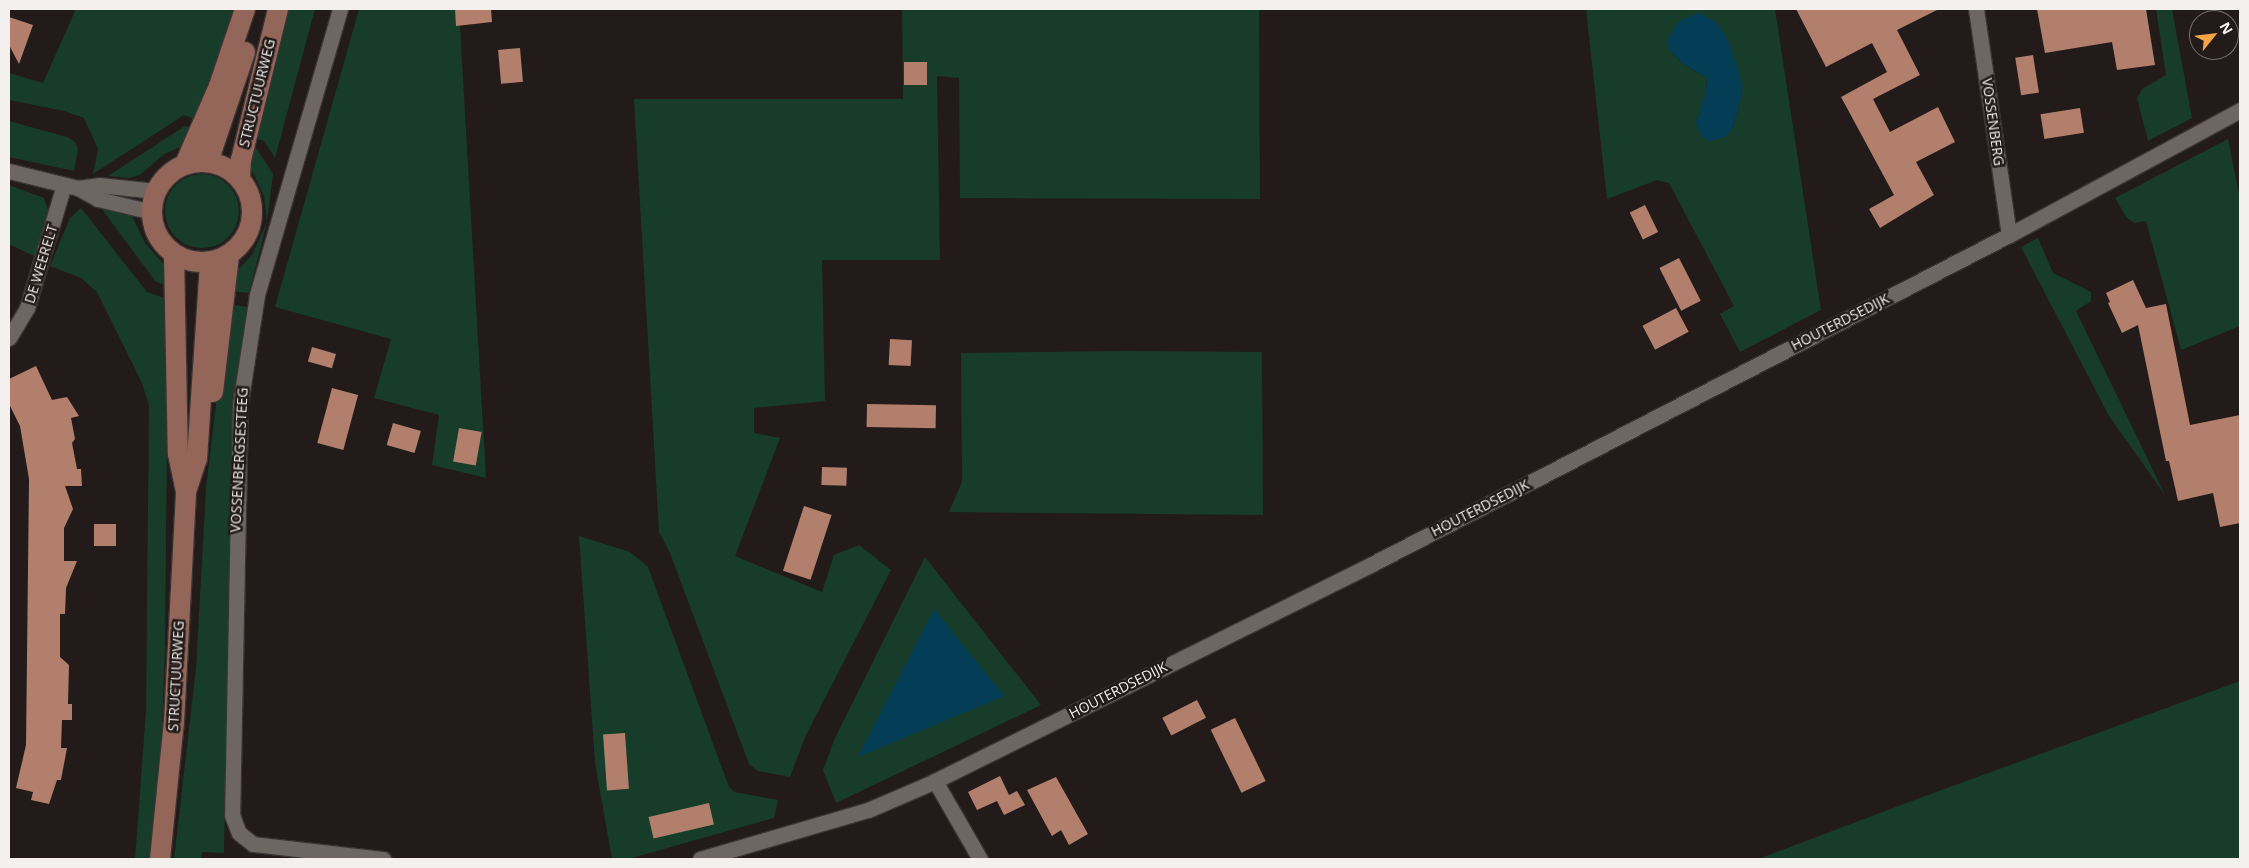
<!DOCTYPE html>
<style>
body{margin:0}
#map{position:relative;width:2249px;height:868px;overflow:hidden;background:#221b19;font-family:"Open Sans",sans-serif}
div>[style]{position:absolute}
.green>*{inset:0;background:#173c29}
.round{border-radius:50%}
.water>*{inset:0;background:#033d56}
.building>*{inset:0;background:#b27f6c;transform-origin:0 0}
.roads{filter:drop-shadow(1px 0 #3a3534) drop-shadow(-1px 0 #3a3534) drop-shadow(0 1px #3a3534) drop-shadow(0 -1px #3a3534)}
.minor>*{height:15px;margin:-7.5px;padding:0 7.5px;transform-origin:7.5px;border-radius:7.5px;background:#6e6663}
.secondary>*{height:20px;margin:-10px;padding:0 10px;transform-origin:10px;border-radius:10px;background:#946559}
.secondary>.ring{margin:-10px;padding:0;box-sizing:content-box;background:none;border:20px solid #946559;border-radius:50%}
span{translate:-50% -50%;white-space:nowrap;text-align:center;line-height:1.15;-webkit-text-stroke:5px #221b19;paint-order:stroke}
.street-label{font-size:14px;color:#f4f0ee}
.frame{position:absolute;inset:0;border:10px solid #f4f0ee;pointer-events:none}
.north{position:absolute;left:2189px;top:10px;width:50px;height:50px;box-sizing:border-box;background:#221b19;border:1px solid #76706e;border-radius:50%;rotate:61deg;font-size:14px;font-weight:700;line-height:20px;text-align:center;color:#f4f0ee}
.north::after{content:'';display:block;margin:auto;width:18px;height:22px;background:#f5a345;clip-path:polygon(50% 0,100% 100%,50% 72%,0 100%)}
</style>
<div id="map">
<div class="green">
<div style="clip-path:polygon(76px 9px,239px 9px,201px 121px,184px 115px,93px 174px,98px 149px,84px 118px,64px 111px,9px 100px,9px 73px,43px 83px)"></div>
<div style="clip-path:polygon(282px 9px,315px 9px,275px 158px,264px 141px,253px 138px)"></div>
<div style="clip-path:polygon(359px 9px,459px 9px,486px 478px,432px 465px,439px 415px,374px 398px,391px 339px,275px 307px)"></div>
<div style="clip-path:polygon(902px 9px,1259px 9px,1260px 199px,960px 198px,959px 78px,937px 76px,940px 260px,822px 260px,825px 401px,754px 408px,754px 433px,780px 438px,735px 556px,822px 592px,834px 555px,859px 545px,891px 570px,806px 735px,790px 777px,758px 771px,749px 764px,670px 553px,659px 532px,634px 99px,903px 99px)"></div>
<div style="clip-path:polygon(evenodd,1586px 9px,1775px 9px,1821px 310px,1740px 352px,1720px 314px,1734px 306px,1669px 183px,1657px 180px,1607px 199px,1586px 9px,1669px 49px,1742px 93px,1733px 127px,1725px 136px,1710px 141px,1696px 123px,1706px 93px,1707px 78px,1683px 64px,1669px 49px)"></div>
<div style="clip-path:polygon(2156px 9px,2172px 9px,2192px 118px,2148px 141px,2137px 98px,2142px 89px,2166px 75px)"></div>
<div style="clip-path:polygon(9px 121px,67px 137px,75px 142px,78px 149px,74px 171px,9px 157px)"></div>
<div style="clip-path:polygon(185px 126px,194px 129px,188px 144px,164px 154px,140px 175px,129px 178px,108px 176px)"></div>
<div style="clip-path:polygon(2228px 139px,2240px 199px,2240px 326px,2181px 350px,2146px 221px,2134px 223px,2127px 218px,2115px 198px)"></div>
<div style="clip-path:polygon(250px 147px,257px 149px,273px 174px,267px 222px,249px 293px,230px 291px,234px 274px,252px 255px,267px 222px,264px 196px,249px 164px)"></div>
<div class="round" style="left:165px;top:174px;width:74px;height:74px"></div>
<div style="clip-path:polygon(9px 185px,44px 198px,50px 215px,36px 257px,9px 244px)"></div>
<div style="clip-path:polygon(98px 204px,130px 212px,145px 243px,168px 269px,172px 287px,156px 282px)"></div>
<div style="clip-path:polygon(81px 208px,147px 292px,170px 300px,172px 379px,167px 435px,165px 651px,160px 781px,150px 859px,135px 859px,146px 711px,149px 406px,142px 383px,97px 292px,81px 278px,50px 266px,70px 218px)"></div>
<div style="clip-path:polygon(2038px 238px,2053px 273px,2091px 292px,2091px 301px,2076px 311px,2165px 495px,2109px 416px,2021px 247px)"></div>
<div style="clip-path:polygon(228px 304px,247px 307px,237px 374px,231px 457px,224px 853px,202px 852px,201px 859px,174px 859px,196px 668px,206px 488px)"></div>
<div style="clip-path:polygon(1127px 351px,1262px 352px,1263px 515px,949px 512px,962px 482px,961px 353px)"></div>
<div style="clip-path:polygon(579px 536px,630px 552px,648px 567px,729px 787px,734px 792px,778px 800px,774px 818px,628px 859px,612px 859px,595px 763px)"></div>
<div style="clip-path:polygon(925px 557px,1041px 705px,836px 803px,823px 770px,835px 738px)"></div>
<div style="clip-path:polygon(2240px 681px,2240px 859px,1758px 859px,1917px 799px)"></div>
</div>
<div class="water">
<div style="clip-path:polygon(1700px 13px,1716px 22px,1728px 40px,1740px 76px,1742px 93px,1733px 127px,1725px 137px,1710px 141px,1703px 138px,1696px 123px,1706px 92px,1707px 78px,1683px 64px,1669px 49px,1667px 40px,1679px 21px)"></div>
<div style="clip-path:polygon(934px 609px,1004px 696px,858px 757px)"></div>
</div>
<div class="building">
<div style="clip-path:polygon(455px 9px,491px 9px,492px 22px,456px 26px)"></div>
<div style="clip-path:polygon(1796px 9px,1939px 9px,1897px 30px,1920px 75px,1873px 99px,1890px 132px,1938px 107px,1955px 142px,1916px 162px,1934px 195px,1880px 228px,1869px 209px,1894px 195px,1841px 97px,1887px 72px,1872px 43px,1826px 67px)"></div>
<div style="clip-path:polygon(2037px 9px,2146px 9px,2155px 65px,2117px 70px,2112px 42px,2045px 53px)"></div>
<div style="clip-path:polygon(9px 17px,33px 25px,19px 64px,9px 45px)"></div>
<div style="left:520px;top:48px;width:34px;height:22px;rotate:85deg"></div>
<div style="left:2033px;top:55px;width:38px;height:18px;rotate:81deg"></div>
<div style="left:904px;top:62px;width:23px;height:23px"></div>
<div style="left:2080px;top:108px;width:25px;height:40px;rotate:81deg"></div>
<div style="left:1645px;top:205px;width:30px;height:17px;rotate:64deg"></div>
<div style="left:1679px;top:258px;width:48px;height:22px;rotate:63deg"></div>
<div style="clip-path:polygon(2133px 280px,2146px 308px,2166px 304px,2190px 425px,2240px 415px,2240px 523px,2220px 527px,2213px 493px,2178px 501px,2169px 461px,2166px 461px,2138px 325px,2122px 333px,2108px 303px,2110px 302px,2106px 293px)"></div>
<div style="left:1676px;top:308px;width:27px;height:38px;rotate:62deg"></div>
<div style="left:890px;top:339px;width:22px;height:26px;rotate:3deg"></div>
<div style="left:312px;top:347px;width:25px;height:15px;rotate:16deg"></div>
<div style="clip-path:polygon(36px 366px,52px 400px,67px 397px,79px 416px,71px 418px,75px 439px,72px 443px,77px 469px,81px 469px,82px 486px,65px 486px,73px 509px,64px 528px,64px 561px,77px 561px,66px 588px,65px 614px,60px 614px,60px 657px,69px 665px,68px 704px,72px 704px,72px 720px,62px 720px,61px 748px,67px 748px,61px 780px,57px 780px,49px 804px,31px 800px,33px 792px,16px 788px,26px 745px,29px 479px,20px 426px,9px 404px,9px 379px)"></div>
<div style="left:332px;top:388px;width:27px;height:57px;rotate:15deg"></div>
<div style="left:867px;top:404px;width:69px;height:23px;rotate:1deg"></div>
<div style="left:393px;top:423px;width:29px;height:23px;rotate:16deg"></div>
<div style="left:459px;top:428px;width:23px;height:34px;rotate:10deg"></div>
<div style="left:822px;top:467px;width:25px;height:18px;rotate:2deg"></div>
<div style="left:804px;top:506px;width:29px;height:68px;rotate:18deg"></div>
<div style="left:94px;top:524px;width:22px;height:22px"></div>
<div style="left:1197px;top:700px;width:20px;height:39px;rotate:63deg"></div>
<div style="left:1235px;top:718px;width:70px;height:27px;rotate:64deg"></div>
<div style="left:625px;top:733px;width:56px;height:22px;rotate:86deg"></div>
<div style="clip-path:polygon(1000px 776px,1009px 795px,1017px 791px,1025px 805px,1004px 815px,997px 801px,977px 810px,968px 792px)"></div>
<div style="clip-path:polygon(1056px 777px,1088px 834px,1069px 845px,1061px 830px,1052px 836px,1027px 790px)"></div>
<div style="left:709px;top:803px;width:22px;height:62px;rotate:77deg"></div>
</div>
<div class="roads">
<div class="minor">
<div style="left:340px;top:9px;width:298px;rotate:106.2deg"></div>
<div style="left:257px;top:295px;width:111px;rotate:98.8deg"></div>
<div style="left:240px;top:405px;width:410px;rotate:91.1deg"></div>
<div style="left:232px;top:815px;width:19px;rotate:69deg"></div>
<div style="left:239px;top:833px;width:18px;rotate:38deg"></div>
<div style="left:253px;top:844px;width:131px;rotate:6.6deg"></div>
<div style="left:1976px;top:9px;width:228px;rotate:81.7deg"></div>
<div style="left:9px;top:171px;width:71px;rotate:13.8deg"></div>
<div style="left:78px;top:188px;width:23px;rotate:29deg"></div>
<div style="left:98px;top:199px;width:56px;rotate:13.5deg"></div>
<div style="left:78px;top:188px;width:21px;rotate:-8deg"></div>
<div style="left:99px;top:185px;width:57px;rotate:6deg"></div>
<div style="left:9px;top:338px;width:35px;rotate:-59deg"></div>
<div style="left:27px;top:308px;width:128px;rotate:-73.3deg"></div>
<div style="left:935px;top:781px;width:90px;rotate:60deg"></div>
<div style="left:700px;top:859px;width:175px;rotate:-16.3deg"></div>
<div style="left:868px;top:810px;width:73px;rotate:-23.4deg"></div>
<div style="left:935px;top:781px;width:488px;rotate:-26.4deg"></div>
<div style="left:1372px;top:564px;width:717px;rotate:-27.32deg"></div>
<div style="left:2009px;top:235px;width:263px;rotate:-28.4deg"></div>
</div>
<div class="secondary">
<div class="ring" style="left:152px;top:162px;width:80px;height:80px"></div>
<div style="left:208px;top:162px;width:116px;rotate:-71.4deg"></div>
<div style="left:185px;top:164px;width:85px;rotate:-66.4deg"></div>
<div style="left:219px;top:86px;width:81px;rotate:-71.3deg"></div>
<div style="left:240px;top:178px;width:18px;rotate:-87deg"></div>
<div style="left:241px;top:160px;width:155px;rotate:-76.2deg"></div>
<div style="left:174px;top:254px;width:200px;rotate:88.9deg"></div>
<div style="left:178px;top:454px;width:38px;rotate:78deg"></div>
<div style="left:213px;top:392px;width:138px;rotate:-83.3deg"></div>
<div style="left:160px;top:859px;width:138px;rotate:-84.2deg"></div>
<div style="left:174px;top:722px;width:230px;rotate:-87deg"></div>
<div style="left:186px;top:492px;width:35px;rotate:-72deg"></div>
<div style="left:197px;top:459px;width:197px;rotate:-86.2deg"></div>
</div>
</div>
<div class="street-label">
<span style="left:257px;top:93px;rotate:-76deg">STRUCTUURWEG</span>
<span style="left:1993px;top:122px;rotate:82deg">VOSSENBERG</span>
<span style="left:41px;top:264px;rotate:-73deg">DE WEERELT</span>
<span style="left:1840px;top:322px;rotate:-27deg">HOUTERDSEDIJK</span>
<span style="left:239px;top:460px;rotate:-87deg">VOSSENBERGSESTEEG</span>
<span style="left:1480px;top:508px;rotate:-27deg">HOUTERDSEDIJK</span>
<span style="left:176px;top:676px;rotate:-87deg">STRUCTUURWEG</span>
<span style="left:1118px;top:690px;rotate:-27deg">HOUTERDSEDIJK</span>
</div>
<div class="frame"></div>
<div class="north">N</div>
</div>
